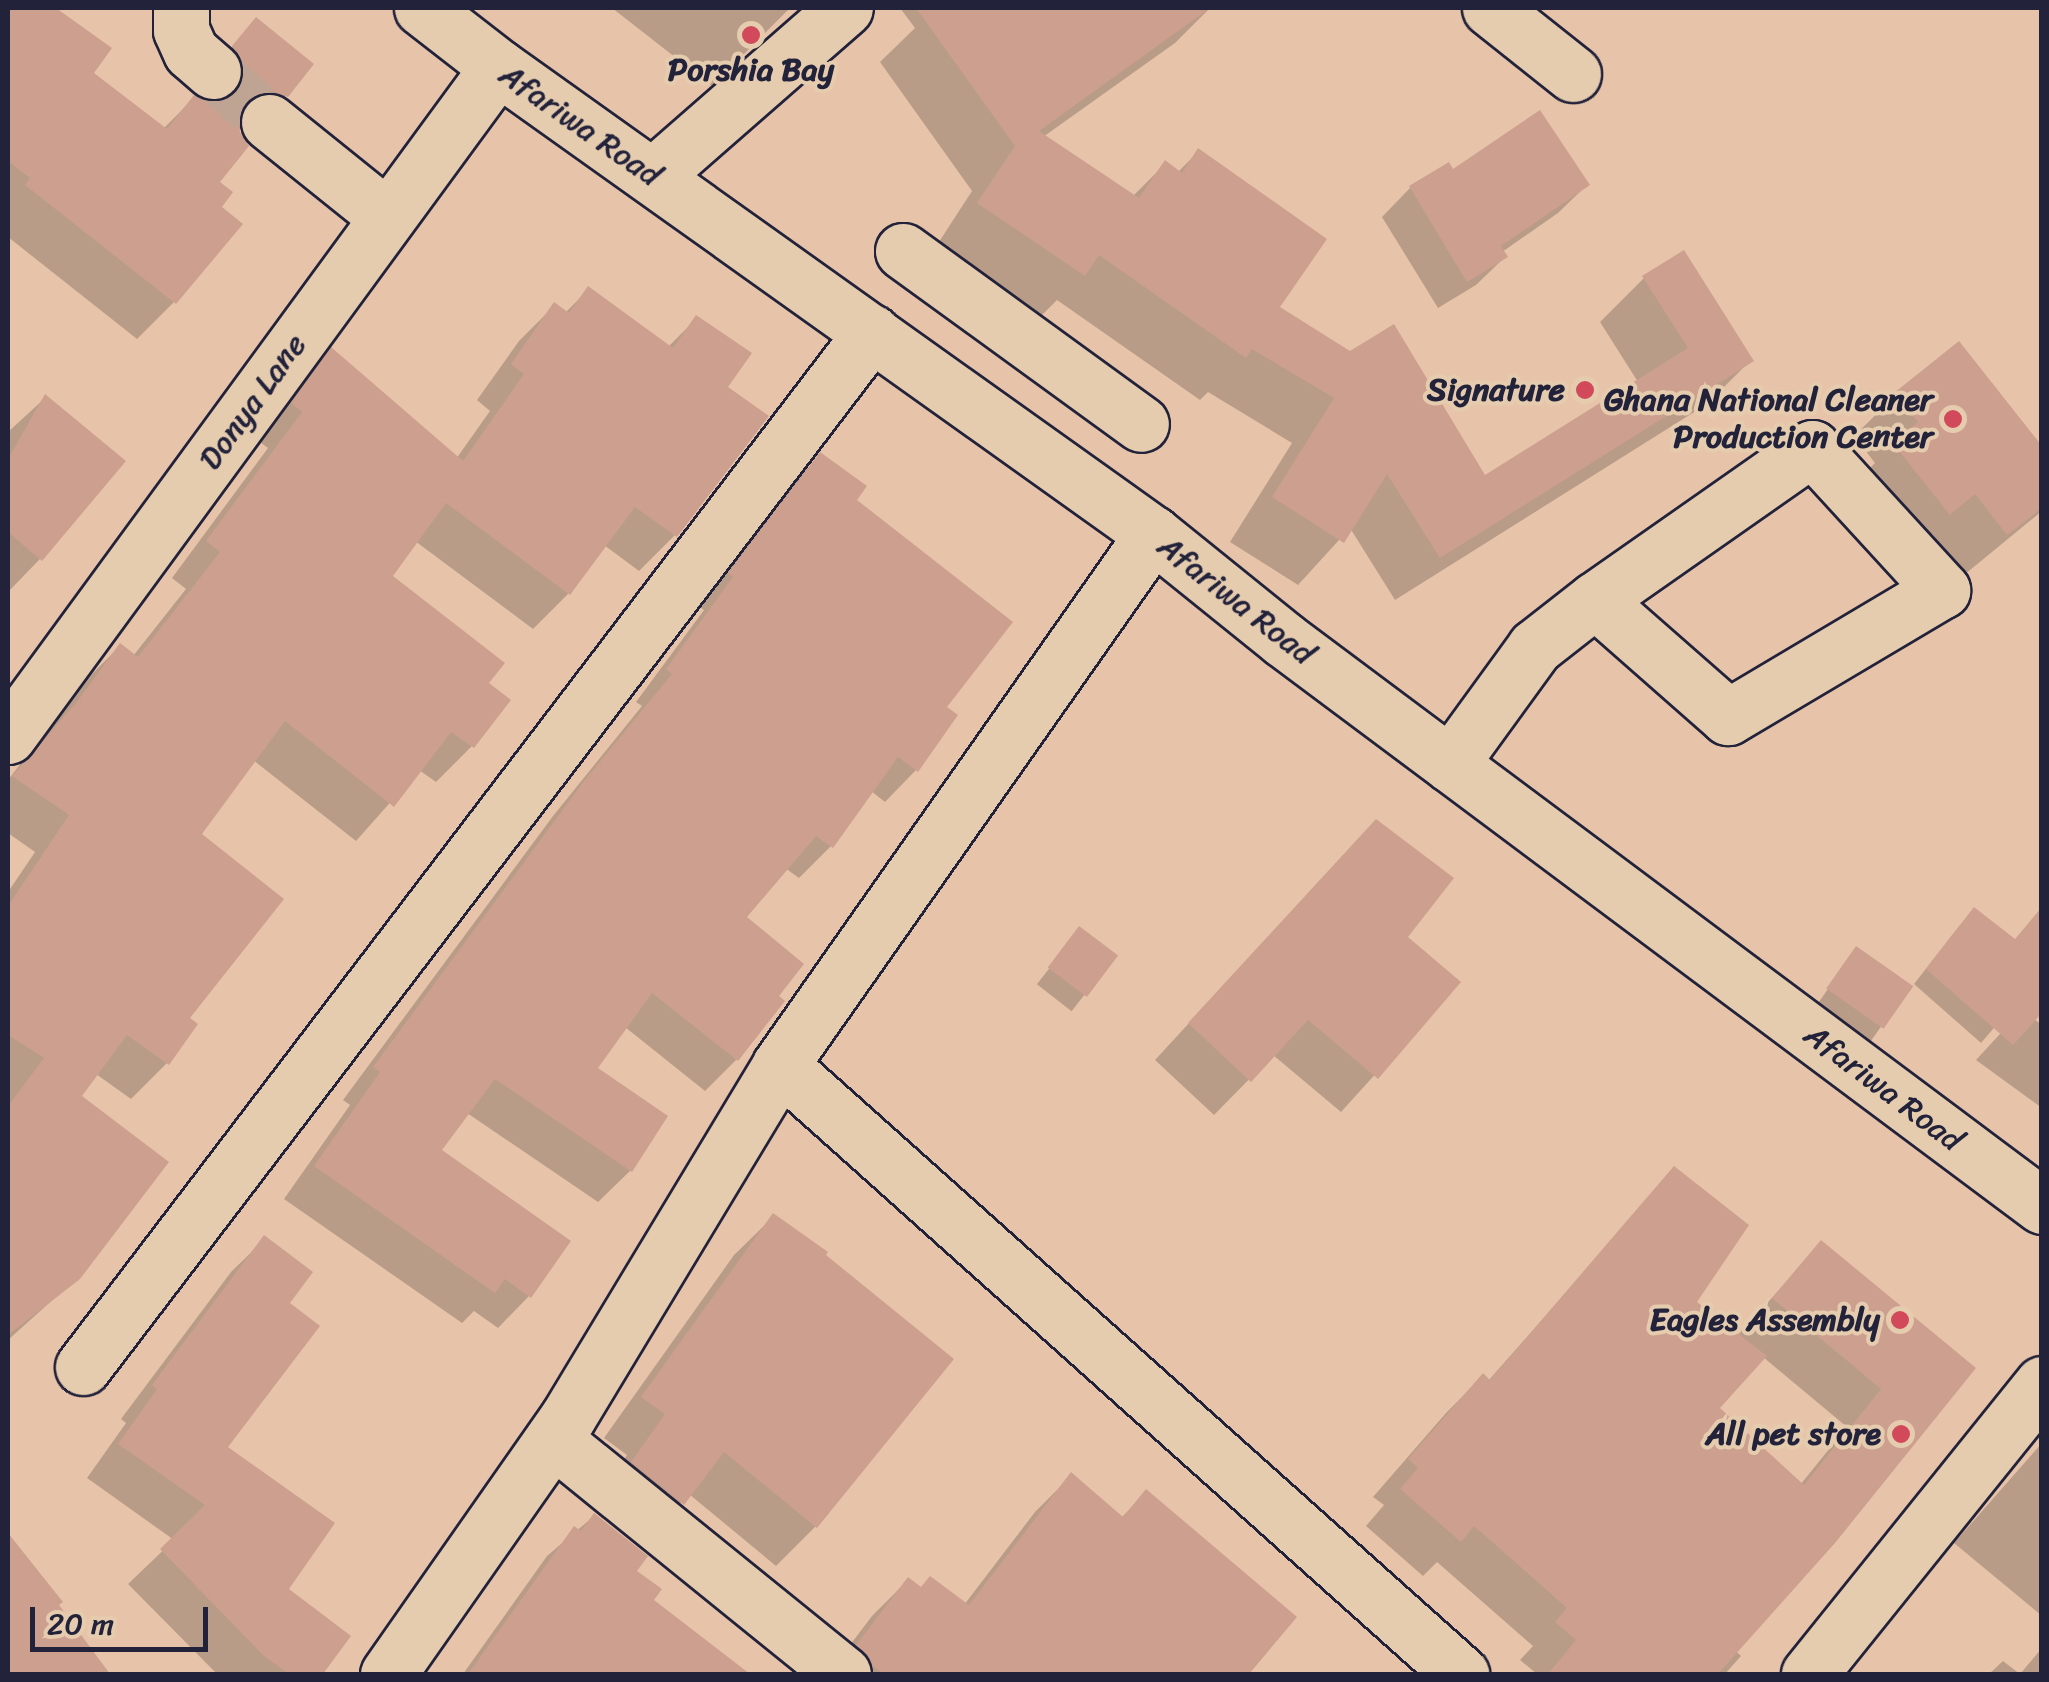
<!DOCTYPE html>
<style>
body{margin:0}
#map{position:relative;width:2049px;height:1682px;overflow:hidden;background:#e7c4a9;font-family:Sriracha,sans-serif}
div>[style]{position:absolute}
.shadow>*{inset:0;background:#0003;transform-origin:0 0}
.building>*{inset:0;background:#cd9f8f;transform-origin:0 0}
.minor-tunnel>*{height:55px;margin-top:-27.5px;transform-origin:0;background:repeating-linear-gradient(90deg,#c0a493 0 55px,transparent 0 83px)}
.roads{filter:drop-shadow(2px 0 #22223b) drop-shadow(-2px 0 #22223b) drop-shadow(0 2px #22223b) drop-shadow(0 -2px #22223b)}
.minor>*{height:55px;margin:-27.5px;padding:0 27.5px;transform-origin:27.5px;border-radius:27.5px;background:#e6ccae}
.dots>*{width:28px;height:28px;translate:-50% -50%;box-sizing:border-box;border:5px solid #e6ccae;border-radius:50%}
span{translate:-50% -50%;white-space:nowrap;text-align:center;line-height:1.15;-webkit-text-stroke:8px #e6ccae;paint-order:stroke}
.poi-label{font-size:32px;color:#22223b;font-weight:700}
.right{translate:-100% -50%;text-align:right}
.street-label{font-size:32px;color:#22223b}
.frame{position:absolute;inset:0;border:10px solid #22223b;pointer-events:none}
.scale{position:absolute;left:30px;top:1607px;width:178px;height:45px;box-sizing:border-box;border:5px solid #22223b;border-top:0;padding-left:12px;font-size:30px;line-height:35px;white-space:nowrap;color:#22223b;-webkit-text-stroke:8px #e6ccae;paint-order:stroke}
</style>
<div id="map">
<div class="shadow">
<div style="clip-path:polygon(8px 8px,52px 8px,109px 48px,91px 73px,163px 129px,194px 98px,211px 106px,197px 85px,256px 21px,286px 95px,248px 133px,237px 128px,217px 182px,218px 207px,174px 302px,137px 339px,8px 237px)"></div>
<div style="clip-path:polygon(612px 8px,790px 8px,712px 86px)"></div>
<div style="clip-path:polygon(900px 8px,1210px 8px,1175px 43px,1043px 137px,1133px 196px,1165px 164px,1178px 172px,1199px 151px,1277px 308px,1484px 478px,1638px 382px,1600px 322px,1644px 278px,1751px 360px,1707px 404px,1395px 600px,1350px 528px,1298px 585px,1230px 542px,1292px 443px,1208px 392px,1200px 400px,1057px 300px,1039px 318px,935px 248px,972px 191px,880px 62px,915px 28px)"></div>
<div style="clip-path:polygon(1448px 166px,1452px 172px,1587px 185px,1558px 213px,1502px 252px,1505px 257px,1476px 285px,1438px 308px,1382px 217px,1410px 188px)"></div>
<div style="clip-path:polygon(588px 290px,668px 347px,697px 318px,724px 387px,675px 535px,639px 571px,604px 545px,568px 594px,533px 629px,415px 541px,389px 577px,486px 683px,472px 746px,436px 782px,419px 770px,356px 841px,253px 760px,198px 834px,186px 1018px,167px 1063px,131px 1099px,96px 1074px,79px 1097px,78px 1277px,8px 1340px,8px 892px,35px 852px,8px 833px,8px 780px,84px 682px,120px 646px,133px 656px,186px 589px,172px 578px,268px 448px,257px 440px,296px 386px,331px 351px,456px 459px,490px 411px,477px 400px,519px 341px,554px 306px,565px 313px)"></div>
<div style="clip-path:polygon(1896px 395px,2042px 450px,2042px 511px,1964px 575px,1932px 534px,1907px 555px,1852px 486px,1875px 463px,1854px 436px)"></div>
<div style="clip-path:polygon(45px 398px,40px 559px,8px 592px,8px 432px)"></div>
<div style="clip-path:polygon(820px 456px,854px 500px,943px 707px,916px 770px,885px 802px,871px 791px,831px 846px,799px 878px,785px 868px,743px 918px,776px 996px,736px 1060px,705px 1091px,625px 1027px,595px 1069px,665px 1117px,630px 1171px,598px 1202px,467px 1113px,439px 1151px,529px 1296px,498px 1328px,474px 1311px,462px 1323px,284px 1199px,350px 1105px,343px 1100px,553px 816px,642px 706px,636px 702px,704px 610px,698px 606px,788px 487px)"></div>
<div style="clip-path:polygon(1342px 857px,1405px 938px,1458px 983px,1341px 1112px,1273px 1055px,1214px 1115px,1155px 1060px)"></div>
<div style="clip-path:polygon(1960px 925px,2042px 972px,1981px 1043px,1914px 984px)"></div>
<div style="left:1080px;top:929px;width:44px;height:70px;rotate:38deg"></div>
<div style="left:1856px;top:949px;width:65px;height:69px;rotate:35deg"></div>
<div style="clip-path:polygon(2022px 1010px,2042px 1025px,2042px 1108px,1976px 1060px)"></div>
<div style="clip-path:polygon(evenodd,1675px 1170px,1693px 1302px,1737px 1336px,1821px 1244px,1972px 1368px,1736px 1651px,1741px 1656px,1725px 1674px,1537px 1674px,1520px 1660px,1533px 1646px,1437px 1562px,1423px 1576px,1366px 1526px,1384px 1505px,1373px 1497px,1446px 1413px,1483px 1376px,1488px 1381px,1675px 1170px,1763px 1357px,1847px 1427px,1800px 1485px,1716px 1408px,1763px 1357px)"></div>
<div style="clip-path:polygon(774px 1216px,950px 1360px,815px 1527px,776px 1566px,689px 1494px,643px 1542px,593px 1502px,627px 1455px,604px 1438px,734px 1255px)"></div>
<div style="clip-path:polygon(265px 1239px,224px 1448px,285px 1590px,348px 1636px,320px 1674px,217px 1674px,128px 1584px,174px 1540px,87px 1478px,126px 1423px,121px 1419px,231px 1272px)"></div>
<div style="clip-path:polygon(2042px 1443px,2042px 1616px,1954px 1543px)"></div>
<div style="clip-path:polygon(1071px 1476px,1121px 1518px,1146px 1493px,1294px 1617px,1246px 1674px,828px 1674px,872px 1616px,908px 1580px,920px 1590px,964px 1605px,1035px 1512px)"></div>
<div style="clip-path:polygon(594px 1516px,650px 1600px,718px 1653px,701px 1674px,463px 1674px,547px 1556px)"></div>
<div style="clip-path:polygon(8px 1537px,59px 1602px,56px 1605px,79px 1637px,41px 1674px,8px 1674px)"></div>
<div style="clip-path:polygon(2042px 1648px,2042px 1674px,1989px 1674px,2003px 1661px,2020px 1674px)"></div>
</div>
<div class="building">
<div style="clip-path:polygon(8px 8px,56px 8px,112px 48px,94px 73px,167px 129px,194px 95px,208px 102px,222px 101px,237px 91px,244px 76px,243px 62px,232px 46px,256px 17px,314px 64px,288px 97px,273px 91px,259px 93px,244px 103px,238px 118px,240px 132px,249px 146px,220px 182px,233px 192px,222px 207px,243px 224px,176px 304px,25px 185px,30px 178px,8px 161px)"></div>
<div style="clip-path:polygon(916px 8px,1210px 8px,1039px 131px,1139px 198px,1165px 160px,1182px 173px,1198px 148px,1327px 239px,1280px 307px,1350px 351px,1394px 324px,1485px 475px,1688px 348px,1642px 276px,1684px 250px,1754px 361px,1440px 558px,1387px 474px,1344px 543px,1272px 497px,1334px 398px,1252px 349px,1246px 358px,1099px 255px,1085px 276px,977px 203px,1015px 146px)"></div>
<div style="clip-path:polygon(1540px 110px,1590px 185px,1501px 246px,1508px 257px,1467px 282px,1409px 186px,1449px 162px,1453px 169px)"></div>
<div style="clip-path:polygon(588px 286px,673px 348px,696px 315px,752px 353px,728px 387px,769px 416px,677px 537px,635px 507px,570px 595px,446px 503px,393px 576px,505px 663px,489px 683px,511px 700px,474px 748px,451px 732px,394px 807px,285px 721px,202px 834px,284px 899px,190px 1018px,198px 1024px,169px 1065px,127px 1035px,82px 1096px,169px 1162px,80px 1279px,8px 1335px,8px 1106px,44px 1058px,8px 1035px,8px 906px,69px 815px,12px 776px,76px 703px,120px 643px,138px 657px,220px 552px,206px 541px,302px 412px,291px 403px,331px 347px,463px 461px,524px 374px,511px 364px,554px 302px,569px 313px)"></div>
<div style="clip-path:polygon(1959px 341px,2042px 446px,2042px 508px,2007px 535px,1975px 494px,1950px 515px,1892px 442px,1918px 422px,1894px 393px)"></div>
<div style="clip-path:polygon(45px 394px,126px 461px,42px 561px,8px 532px,8px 459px)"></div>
<div style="clip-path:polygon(820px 452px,867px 486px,857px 500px,1013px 622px,947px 707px,958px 715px,918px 772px,898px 757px,833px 848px,816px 836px,747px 917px,804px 964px,779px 996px,785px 1001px,738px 1061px,652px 993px,598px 1068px,668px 1116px,632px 1172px,495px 1079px,442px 1150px,571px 1241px,531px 1298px,505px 1279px,495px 1293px,314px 1166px,380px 1072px,373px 1067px,584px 781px,672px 674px,666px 669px,733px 577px,728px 573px)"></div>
<div style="clip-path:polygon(1376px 819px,1454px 878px,1408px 937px,1461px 982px,1378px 1079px,1308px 1020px,1251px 1082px,1188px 1023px)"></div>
<div style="clip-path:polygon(1974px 907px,2015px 939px,2042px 907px,2042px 1013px,2013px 1045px,1926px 969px)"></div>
<div style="left:1079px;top:926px;width:49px;height:52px;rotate:37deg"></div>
<div style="left:1856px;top:946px;width:70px;height:52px;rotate:35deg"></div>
<div style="clip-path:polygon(1674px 1166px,1749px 1225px,1697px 1302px,1767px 1356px,1720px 1408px,1804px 1485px,1881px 1389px,1772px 1298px,1821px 1240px,1976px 1368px,1835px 1543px,1718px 1674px,1548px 1674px,1576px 1640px,1555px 1622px,1567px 1608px,1474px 1526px,1461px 1542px,1400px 1489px,1418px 1468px,1408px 1459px,1483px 1373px,1490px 1380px)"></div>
<div style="clip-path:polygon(773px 1213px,828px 1252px,826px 1255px,954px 1359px,817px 1528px,724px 1452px,684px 1505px,631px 1462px,665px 1414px,641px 1397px)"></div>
<div style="clip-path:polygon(264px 1235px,313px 1272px,290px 1303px,320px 1326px,228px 1447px,335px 1523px,289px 1589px,351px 1636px,323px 1674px,289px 1674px,264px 1656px,160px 1549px,205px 1505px,118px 1444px,157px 1389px,152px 1385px)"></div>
<div style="clip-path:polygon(1071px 1472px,1123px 1517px,1146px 1489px,1297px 1617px,1249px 1674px,884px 1674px,873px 1666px,856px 1645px,908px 1577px,921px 1587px,930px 1576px,969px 1605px)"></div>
<div style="clip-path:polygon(594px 1513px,648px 1556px,637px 1571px,662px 1589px,654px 1600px,750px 1674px,468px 1674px,574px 1526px,581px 1531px)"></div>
<div style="clip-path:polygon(8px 1533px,63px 1602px,59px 1605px,110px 1674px,8px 1674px)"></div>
</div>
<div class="minor-tunnel">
<div style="left:213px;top:71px;width:76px;rotate:42.3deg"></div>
</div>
<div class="roads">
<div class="minor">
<div style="left:181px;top:8px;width:22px;rotate:90deg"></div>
<div style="left:181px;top:30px;width:24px;rotate:66deg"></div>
<div style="left:191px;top:52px;width:29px;rotate:41deg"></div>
<div style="left:422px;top:8px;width:96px;rotate:37.8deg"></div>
<div style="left:498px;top:67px;width:804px;rotate:35.49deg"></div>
<div style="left:1153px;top:534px;width:167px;rotate:38.9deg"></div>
<div style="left:1283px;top:639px;width:947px;rotate:36.76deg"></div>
<div style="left:1490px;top:8px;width:106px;rotate:38.5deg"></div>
<div style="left:269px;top:122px;width:151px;rotate:38.8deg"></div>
<div style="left:653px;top:176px;width:255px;rotate:-41.2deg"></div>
<div style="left:903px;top:251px;width:294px;rotate:36deg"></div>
<div style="left:8px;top:736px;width:829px;rotate:-53.78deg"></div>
<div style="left:1450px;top:764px;width:145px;rotate:-54deg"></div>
<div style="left:1535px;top:647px;width:76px;rotate:-38.1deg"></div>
<div style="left:1595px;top:600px;width:265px;rotate:-35deg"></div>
<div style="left:1812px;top:448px;width:193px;rotate:47.5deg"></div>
<div style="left:1942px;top:590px;width:249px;rotate:149.3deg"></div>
<div style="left:1728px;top:717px;width:177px;rotate:-138.7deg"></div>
<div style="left:780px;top:1065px;width:914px;rotate:41.81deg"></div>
<div style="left:83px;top:1367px;width:1301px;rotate:-52.68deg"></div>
<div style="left:553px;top:1439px;width:373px;rotate:39deg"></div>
<div style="left:388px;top:1674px;width:314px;rotate:-55deg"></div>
<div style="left:568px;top:1417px;width:411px;rotate:-58.9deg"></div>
<div style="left:780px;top:1065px;width:649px;rotate:-54.91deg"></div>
<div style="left:1809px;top:1674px;width:372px;rotate:-51.2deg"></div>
</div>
</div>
<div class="dots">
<div style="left:751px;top:35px;background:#d1495b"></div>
<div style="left:1585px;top:390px;background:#d1495b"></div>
<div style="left:1953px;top:419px;background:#d1495b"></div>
<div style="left:1900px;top:1320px;background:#d1495b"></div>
<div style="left:1901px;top:1434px;background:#d1495b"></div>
</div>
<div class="poi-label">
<span style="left:751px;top:70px">Porshia Bay</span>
<span class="right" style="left:1565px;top:390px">Signature</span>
<span class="right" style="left:1933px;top:419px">Ghana National Cleaner<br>Production Center</span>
<span class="right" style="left:1880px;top:1320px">Eagles Assembly</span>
<span class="right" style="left:1881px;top:1434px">All pet store</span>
</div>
<div class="street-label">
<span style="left:580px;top:125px;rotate:35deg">Afariwa Road</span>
<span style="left:253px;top:402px;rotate:-54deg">Donya Lane</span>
<span style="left:1236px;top:600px;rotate:38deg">Afariwa Road</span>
<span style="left:1883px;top:1088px;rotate:37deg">Afariwa Road</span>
</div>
<div class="frame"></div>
<div class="scale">20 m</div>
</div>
